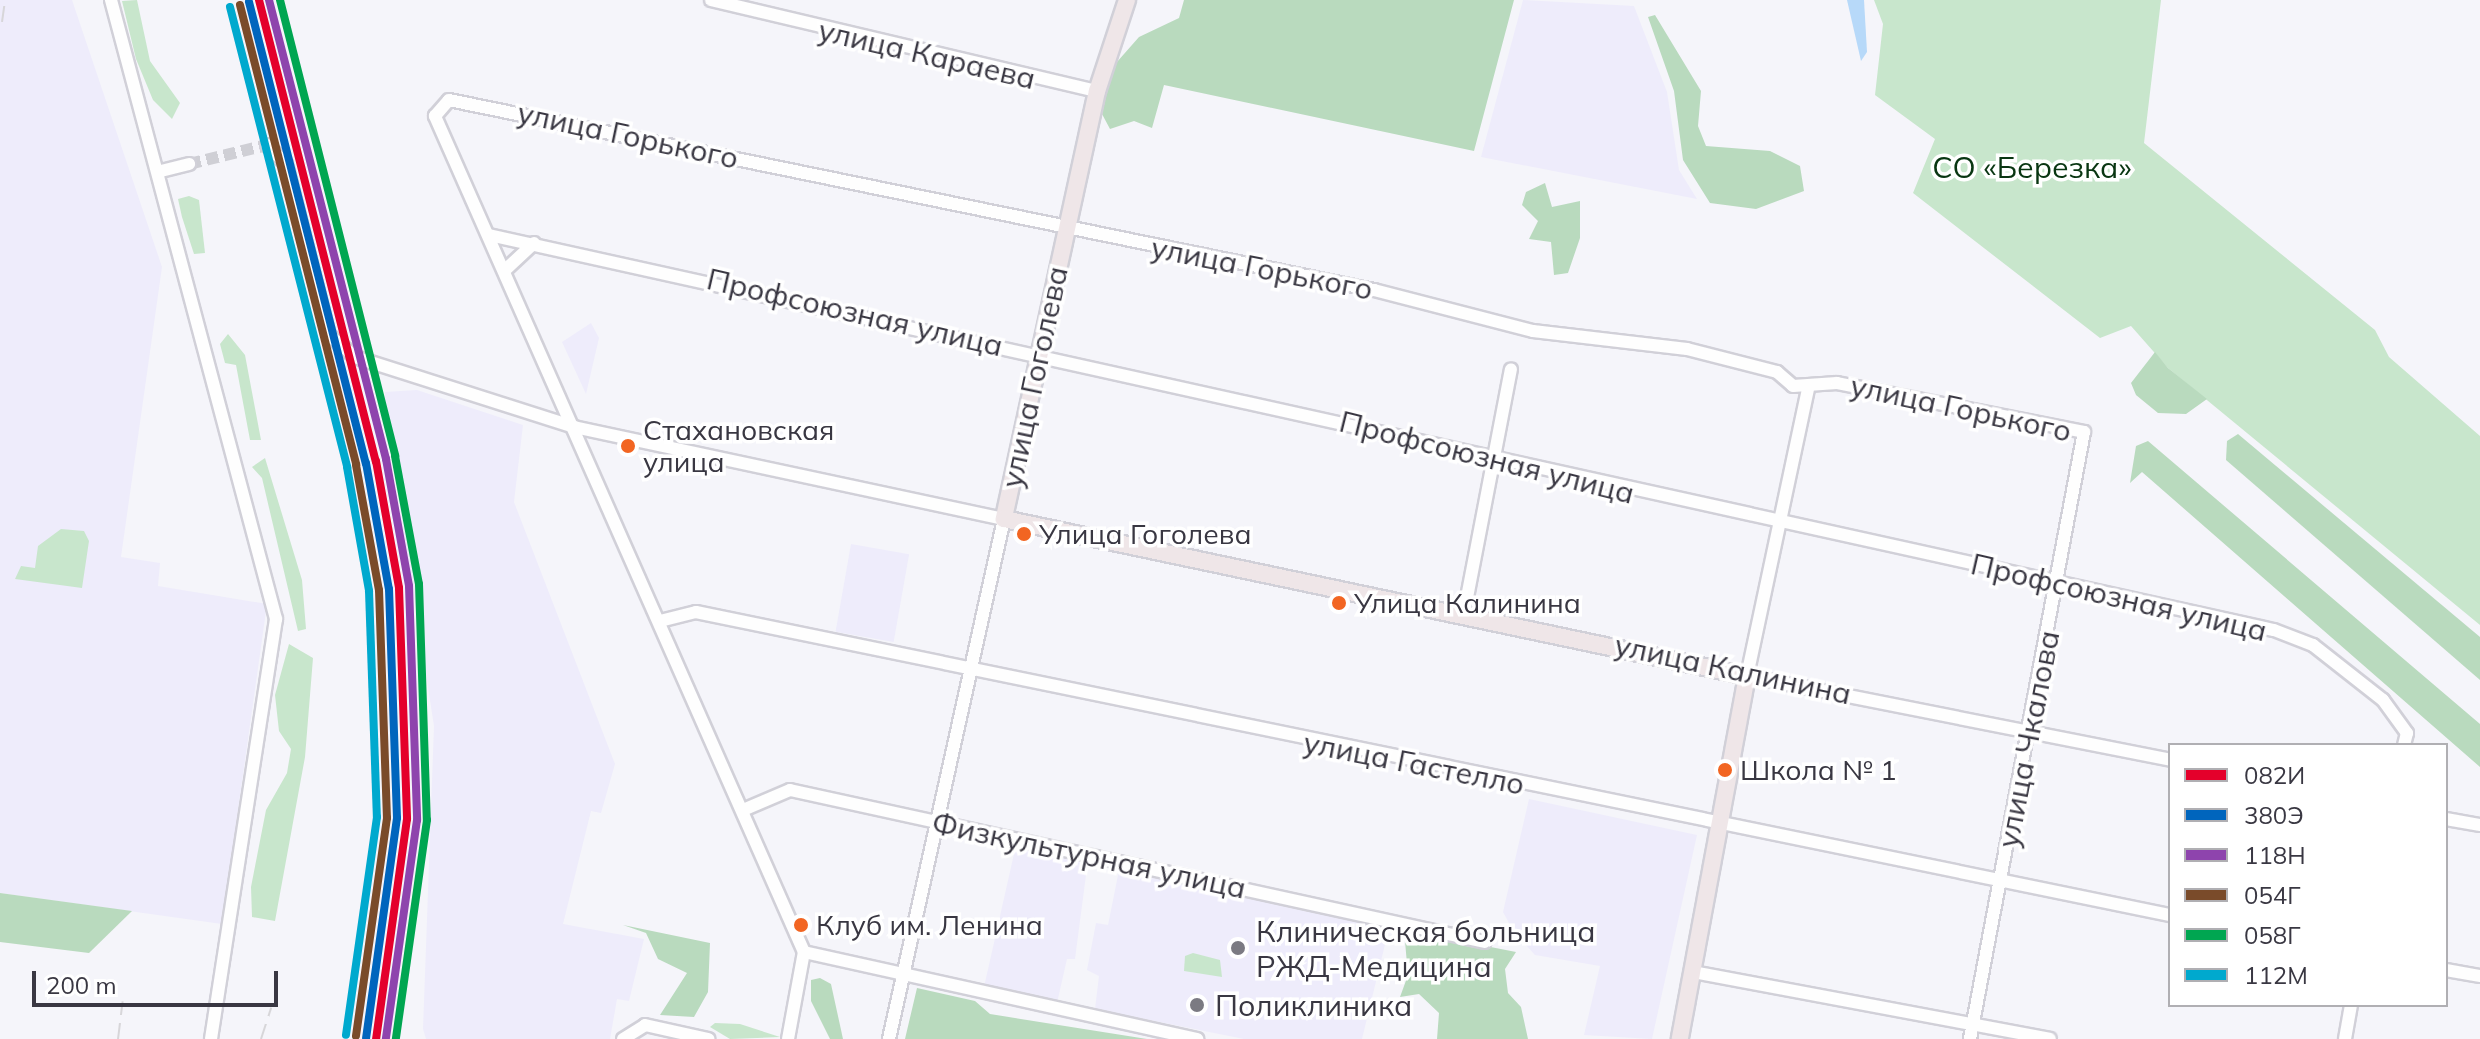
<!DOCTYPE html>
<meta charset="utf-8">
<style>
body{margin:0}
#map{position:relative;width:2480px;height:1039px;overflow:hidden;background:#f5f5fa;font-family:Mulish,sans-serif}
div>[style]{position:absolute}
.built>*{inset:0;background:#eeecfb;transform-origin:0 0}
.green>*{inset:0;background:#c8e6cc}
.forest>*{inset:0;background:#b9dabe}
.water>*{inset:0;background:#b7d9f9}
.minor-tunnel>*{height:12px;margin-top:-6px;transform-origin:0;background:repeating-linear-gradient(90deg,#cfcfd5 0 12px,transparent 0 18px)}
.roads{filter:drop-shadow(2px 0 #d1d0d8) drop-shadow(-2px 0 #d1d0d8) drop-shadow(0 2px #d1d0d8) drop-shadow(0 -2px #d1d0d8)}
.minor>*{height:12px;margin:-6px;padding:0 6px;transform-origin:6px;border-radius:6px;background:#fefefe}
.major>*{height:16px;margin:-8px;padding:0 8px;transform-origin:8px;border-radius:8px;background:#efe6e8}
.rail>*{height:2px;margin-top:-1px;transform-origin:0;background:repeating-linear-gradient(90deg,#d7d6d9 0 16px,transparent 0 24px)}
.rail-1>*{height:8px;margin:-4px;padding:0 4px;transform-origin:4px;border-radius:4px;background:#e4002b}
.rail-2>*{height:8px;margin:-4px;padding:0 4px;transform-origin:4px;border-radius:4px;background:#0065bd}
.rail-3>*{height:8px;margin:-4px;padding:0 4px;transform-origin:4px;border-radius:4px;background:#8e44ad}
.rail-4>*{height:8px;margin:-4px;padding:0 4px;transform-origin:4px;border-radius:4px;background:#7a4b2a}
.rail-5>*{height:8px;margin:-4px;padding:0 4px;transform-origin:4px;border-radius:4px;background:#00a651}
.rail-6>*{height:8px;margin:-4px;padding:0 4px;transform-origin:4px;border-radius:4px;background:#00a9ce}
.dots>*{width:22px;height:22px;translate:-50% -50%;box-sizing:border-box;border:4px solid #fff;border-radius:50%}
span{translate:-50% -50%;white-space:nowrap;text-align:center;line-height:1.15;-webkit-text-stroke:7px #fff;paint-order:stroke}
.bus-label{font-size:28px;color:#393742}
.left{translate:0 -50%;text-align:left}
.street-label{font-size:30px;color:#393742}
.park-label{font-size:30px;color:#093612}
.poi-label{font-size:30px;color:#393742}
.legend{position:absolute;left:2168px;top:743px;width:280px;height:264px;box-sizing:border-box;background:#fff;border:2px solid #b0afb3;margin:0;padding:10px 14px;list-style:none;font-size:24px;color:#393742}
.legend li{display:flex;align-items:center;gap:16px;height:40px}
.legend b{width:40px;border:2px solid #b0afb3}
.scale{position:absolute;left:32px;top:971px;width:246px;height:36px;box-sizing:border-box;border:4px solid #393742;border-top:0;padding-left:10px;font-size:24px;line-height:28px;white-space:nowrap;color:#393742;-webkit-text-stroke:6px #fff;paint-order:stroke}
</style>
<div id="map">
<div class="built">
<div style="clip-path:polygon(0 0,72px 0,162px 267px,121px 557px,160px 563px,158px 586px,267px 604px,222px 924px,0 893px)"></div>
<div style="clip-path:polygon(1523px 0,1634px 6px,1667px 92px,1679px 170px,1697px 199px,1481px 157px)"></div>
<div style="clip-path:polygon(591px 323px,599px 338px,586px 394px,562px 342px)"></div>
<div style="clip-path:polygon(417px 390px,523px 425px,514px 502px,615px 764px,601px 813px,591px 811px,563px 924px,644px 939px,629px 1001px,617px 999px,610px 1039px,426px 1039px,423px 1029px,434px 726px,384px 404px,385px 392px)"></div>
<div style="left:851px;top:544px;width:59px;height:89px;rotate:10deg"></div>
<div style="clip-path:polygon(1529px 799px,1697px 835px,1652px 1039px,1584px 1035px,1600px 966px,1535px 955px,1514px 932px,1503px 912px)"></div>
<div style="clip-path:polygon(1016px 845px,1088px 860px,1075px 959px,1067px 959px,1057px 1003px,984px 987px)"></div>
<div style="clip-path:polygon(1119px 870px,1390px 924px,1362px 1039px,1244px 1039px,1095px 1009px,1099px 976px,1087px 970px,1096px 923px,1108px 925px)"></div>
</div>
<div class="green">
<div style="clip-path:polygon(137px 0,150px 61px,180px 103px,172px 119px,153px 100px,136px 59px,122px 1px)"></div>
<div style="clip-path:polygon(1874px 0,2161px 0,2144px 143px,2375px 330px,2389px 357px,2480px 436px,2480px 625px,2168px 368px,2131px 326px,2100px 338px,1913px 193px,1935px 139px,1875px 95px,1883px 24px)"></div>
<div style="clip-path:polygon(189px 196px,199px 200px,205px 253px,194px 254px,182px 217px,178px 199px)"></div>
<div style="clip-path:polygon(228px 334px,245px 355px,261px 440px,250px 440px,236px 365px,225px 363px,220px 344px)"></div>
<div style="clip-path:polygon(265px 458px,302px 580px,306px 629px,298px 631px,262px 478px,252px 467px)"></div>
<div style="clip-path:polygon(61px 529px,84px 531px,89px 541px,82px 588px,15px 579px,21px 566px,35px 568px,38px 546px)"></div>
<div style="clip-path:polygon(289px 644px,313px 658px,305px 757px,275px 921px,252px 917px,251px 887px,266px 810px,287px 773px,291px 749px,279px 731px,275px 695px)"></div>
<div style="clip-path:polygon(1193px 953px,1220px 960px,1222px 977px,1184px 971px,1185px 956px)"></div>
<div style="clip-path:polygon(715px 1023px,740px 1024px,780px 1037px,730px 1039px,710px 1027px)"></div>
</div>
<div class="forest">
<div style="clip-path:polygon(1184px 0,1514px 0,1474px 151px,1164px 85px,1152px 128px,1134px 121px,1110px 129px,1102px 114px,1109px 71px,1139px 37px,1179px 18px)"></div>
<div style="clip-path:polygon(1655px 15px,1701px 91px,1698px 126px,1706px 146px,1770px 151px,1800px 166px,1804px 191px,1756px 209px,1710px 203px,1683px 160px,1674px 91px,1648px 17px)"></div>
<div style="clip-path:polygon(1545px 183px,1552px 207px,1580px 201px,1580px 238px,1568px 273px,1554px 275px,1551px 242px,1529px 239px,1538px 221px,1522px 205px,1526px 192px)"></div>
<div style="clip-path:polygon(2155px 352px,2168px 368px,2207px 399px,2186px 414px,2158px 413px,2136px 395px,2131px 383px)"></div>
<div style="clip-path:polygon(2238px 434px,2480px 637px,2480px 680px,2226px 460px,2227px 441px)"></div>
<div style="clip-path:polygon(2148px 441px,2480px 724px,2480px 767px,2142px 472px,2130px 483px,2136px 446px)"></div>
<div style="clip-path:polygon(0 893px,132px 911px,89px 953px,0 942px)"></div>
<div style="clip-path:polygon(623px 925px,710px 943px,708px 992px,694px 1017px,660px 1015px,687px 973px,658px 959px,646px 933px)"></div>
<div style="clip-path:polygon(1404px 930px,1516px 952px,1505px 969px,1508px 993px,1521px 1007px,1528px 1039px,1437px 1039px,1439px 1013px,1419px 994px,1400px 997px,1408px 975px)"></div>
<div style="clip-path:polygon(820px 978px,831px 984px,843px 1039px,830px 1039px,811px 1001px,811px 980px)"></div>
<div style="clip-path:polygon(917px 988px,975px 1001px,990px 1014px,1147px 1039px,905px 1039px)"></div>
</div>
<div class="water">
<div style="clip-path:polygon(1847px 0,1864px 0,1867px 52px,1861px 61px)"></div>
</div>
<div class="minor-tunnel">
<div style="left:189px;top:164px;width:80px;rotate:-13.7deg"></div>
</div>
<div class="roads">
<div class="minor">
<div style="left:111px;top:0;width:641px;rotate:75.07deg"></div>
<div style="left:276px;top:619px;width:425px;rotate:98.8deg"></div>
<div style="left:711px;top:0;width:397px;rotate:13.3deg"></div>
<div style="left:267px;top:145px;width:27px;rotate:45deg"></div>
<div style="left:286px;top:164px;width:176px;rotate:75.9deg"></div>
<div style="left:329px;top:335px;width:34px;rotate:40deg"></div>
<div style="left:355px;top:357px;width:230px;rotate:17.7deg"></div>
<div style="left:574px;top:427px;width:440px;rotate:12.1deg"></div>
<div style="left:1004px;top:519px;width:533px;rotate:102.47deg"></div>
<div style="left:161px;top:171px;width:29px;rotate:-14deg"></div>
<div style="left:489px;top:235px;width:1828px;rotate:12.48deg"></div>
<div style="left:2274px;top:630px;width:42px;rotate:21deg"></div>
<div style="left:2313px;top:645px;width:89px;rotate:38.2deg"></div>
<div style="left:2383px;top:700px;width:41px;rotate:54deg"></div>
<div style="left:2407px;top:733px;width:12px;rotate:104deg"></div>
<div style="left:504px;top:271px;width:41px;rotate:-43deg"></div>
<div style="left:1808px;top:389px;width:293px;rotate:102deg"></div>
<div style="left:1747px;top:676px;width:431px;rotate:11.2deg"></div>
<div style="left:1464px;top:613px;width:248px;rotate:-79.1deg"></div>
<div style="left:660px;top:621px;width:37px;rotate:-14deg"></div>
<div style="left:696px;top:612px;width:1505px;rotate:11.62deg"></div>
<div style="left:743px;top:810px;width:51px;rotate:-23.1deg"></div>
<div style="left:790px;top:790px;width:711px;rotate:12.34deg"></div>
<div style="left:2446px;top:819px;width:35px;rotate:10deg"></div>
<div style="left:804px;top:952px;width:403px;rotate:12.5deg"></div>
<div style="left:2446px;top:970px;width:35px;rotate:10deg"></div>
<div style="left:1693px;top:972px;width:363px;rotate:10.6deg"></div>
<div style="left:623px;top:1039px;width:26px;rotate:-32deg"></div>
<div style="left:645px;top:1025px;width:65px;rotate:12.5deg"></div>
<div style="left:788px;top:1039px;width:88px;rotate:-79.6deg"></div>
<div style="left:804px;top:952px;width:914px;rotate:-113.82deg"></div>
<div style="left:435px;top:116px;width:21px;rotate:-49deg"></div>
<div style="left:449px;top:100px;width:944px;rotate:11.61deg"></div>
<div style="left:1374px;top:290px;width:164px;rotate:14.5deg"></div>
<div style="left:1533px;top:331px;width:155px;rotate:6.7deg"></div>
<div style="left:1687px;top:349px;width:93px;rotate:14.3deg"></div>
<div style="left:1777px;top:372px;width:21px;rotate:41deg"></div>
<div style="left:1793px;top:386px;width:44px;rotate:-3.9deg"></div>
<div style="left:1837px;top:383px;width:252px;rotate:11.2deg"></div>
<div style="left:2084px;top:432px;width:618px;rotate:100.64deg"></div>
<div style="left:2345px;top:1039px;width:35px;rotate:-80deg"></div>
</div>
<div class="major">
<div style="left:1127px;top:0;width:96px;rotate:108.2deg"></div>
<div style="left:1097px;top:91px;width:438px;rotate:102.3deg"></div>
<div style="left:1004px;top:519px;width:759px;rotate:11.93deg"></div>
<div style="left:1747px;top:676px;width:369px;rotate:100.5deg"></div>
</div>
</div>
<div class="rail">
<div style="left:2px;top:22px;width:22px;rotate:-82deg"></div>
<div style="left:118px;top:1039px;width:38px;rotate:-83deg"></div>
<div style="left:261px;top:1039px;width:33px;rotate:-72deg"></div>
</div>
<div class="rail-1">
<div style="left:259px;top:0;width:476px;rotate:75.8deg"></div>
<div style="left:376px;top:461px;width:129px;rotate:79.7deg"></div>
<div style="left:399px;top:588px;width:231px;rotate:88deg"></div>
<div style="left:407px;top:819px;width:222px;rotate:98deg"></div>
</div>
<div class="rail-2">
<div style="left:249px;top:2px;width:476px;rotate:75.8deg"></div>
<div style="left:366px;top:463px;width:128px;rotate:79.7deg"></div>
<div style="left:389px;top:589px;width:229px;rotate:88deg"></div>
<div style="left:397px;top:818px;width:222px;rotate:98deg"></div>
</div>
<div class="rail-3">
<div style="left:269px;top:0;width:474px;rotate:75.7deg"></div>
<div style="left:386px;top:459px;width:129px;rotate:79.7deg"></div>
<div style="left:409px;top:586px;width:234px;rotate:88deg"></div>
<div style="left:417px;top:820px;width:221px;rotate:98.1deg"></div>
</div>
<div class="rail-4">
<div style="left:240px;top:5px;width:474px;rotate:75.8deg"></div>
<div style="left:356px;top:465px;width:127px;rotate:79.6deg"></div>
<div style="left:379px;top:590px;width:228px;rotate:88deg"></div>
<div style="left:387px;top:818px;width:220px;rotate:98.1deg"></div>
</div>
<div class="rail-5">
<div style="left:280px;top:0;width:470px;rotate:75.8deg"></div>
<div style="left:395px;top:456px;width:130px;rotate:79.4deg"></div>
<div style="left:419px;top:584px;width:236px;rotate:88.1deg"></div>
<div style="left:427px;top:820px;width:221px;rotate:98.1deg"></div>
</div>
<div class="rail-6">
<div style="left:230px;top:7px;width:475px;rotate:75.7deg"></div>
<div style="left:347px;top:467px;width:126px;rotate:79.9deg"></div>
<div style="left:369px;top:591px;width:226px;rotate:88deg"></div>
<div style="left:377px;top:817px;width:220px;rotate:98.1deg"></div>
</div>
<div class="dots">
<div style="left:628px;top:446px;background:#f26522"></div>
<div style="left:1024px;top:534px;background:#f26522"></div>
<div style="left:1339px;top:603px;background:#f26522"></div>
<div style="left:1725px;top:770px;background:#f26522"></div>
<div style="left:801px;top:925px;background:#f26522"></div>
<div style="left:1238px;top:948px;background:#7b7a82"></div>
<div style="left:1197px;top:1005px;background:#7b7a82"></div>
</div>
<div class="bus-label">
<span class="left" style="left:643px;top:446px">Стахановская<br>улица</span>
<span class="left" style="left:1039px;top:534px">Улица Гоголева</span>
<span class="left" style="left:1354px;top:603px">Улица Калинина</span>
<span class="left" style="left:1740px;top:770px">Школа № 1</span>
<span class="left" style="left:816px;top:925px">Клуб им. Ленина</span>
</div>
<div class="street-label">
<span style="left:927px;top:54px;rotate:13deg">улица Караева</span>
<span style="left:628px;top:135px;rotate:12deg">улица Горького</span>
<span style="left:1262px;top:268px;rotate:11deg">улица Горького</span>
<span style="left:855px;top:312px;rotate:13deg">Профсоюзная улица</span>
<span style="left:1034px;top:377px;rotate:-78deg">улица Гоголева</span>
<span style="left:1961px;top:408px;rotate:12deg">улица Горького</span>
<span style="left:1487px;top:457px;rotate:14deg">Профсоюзная улица</span>
<span style="left:2119px;top:597px;rotate:13deg">Профсоюзная улица</span>
<span style="left:1733px;top:669px;rotate:12deg">улица Калинина</span>
<span style="left:2028px;top:739px;rotate:-79deg">улица Чкалова</span>
<span style="left:1414px;top:763px;rotate:11deg">улица Гастелло</span>
<span style="left:1089px;top:855px;rotate:12deg">Физкультурная улица</span>
</div>
<div class="park-label">
<span style="left:2032px;top:167px">СО «Березка»</span>
</div>
<div class="poi-label">
<span class="left" style="left:1256px;top:948px">Клиническая больница<br>РЖД-Медицина</span>
<span class="left" style="left:1215px;top:1005px">Поликлиника</span>
</div>
<ul class="legend">
<li><b style="height:10px;background:#e4002b"></b>082И</li>
<li><b style="height:10px;background:#0065bd"></b>380Э</li>
<li><b style="height:10px;background:#8e44ad"></b>118Н</li>
<li><b style="height:10px;background:#7a4b2a"></b>054Г</li>
<li><b style="height:10px;background:#00a651"></b>058Г</li>
<li><b style="height:10px;background:#00a9ce"></b>112М</li>
</ul>
<div class="scale">200 m</div>
</div>
